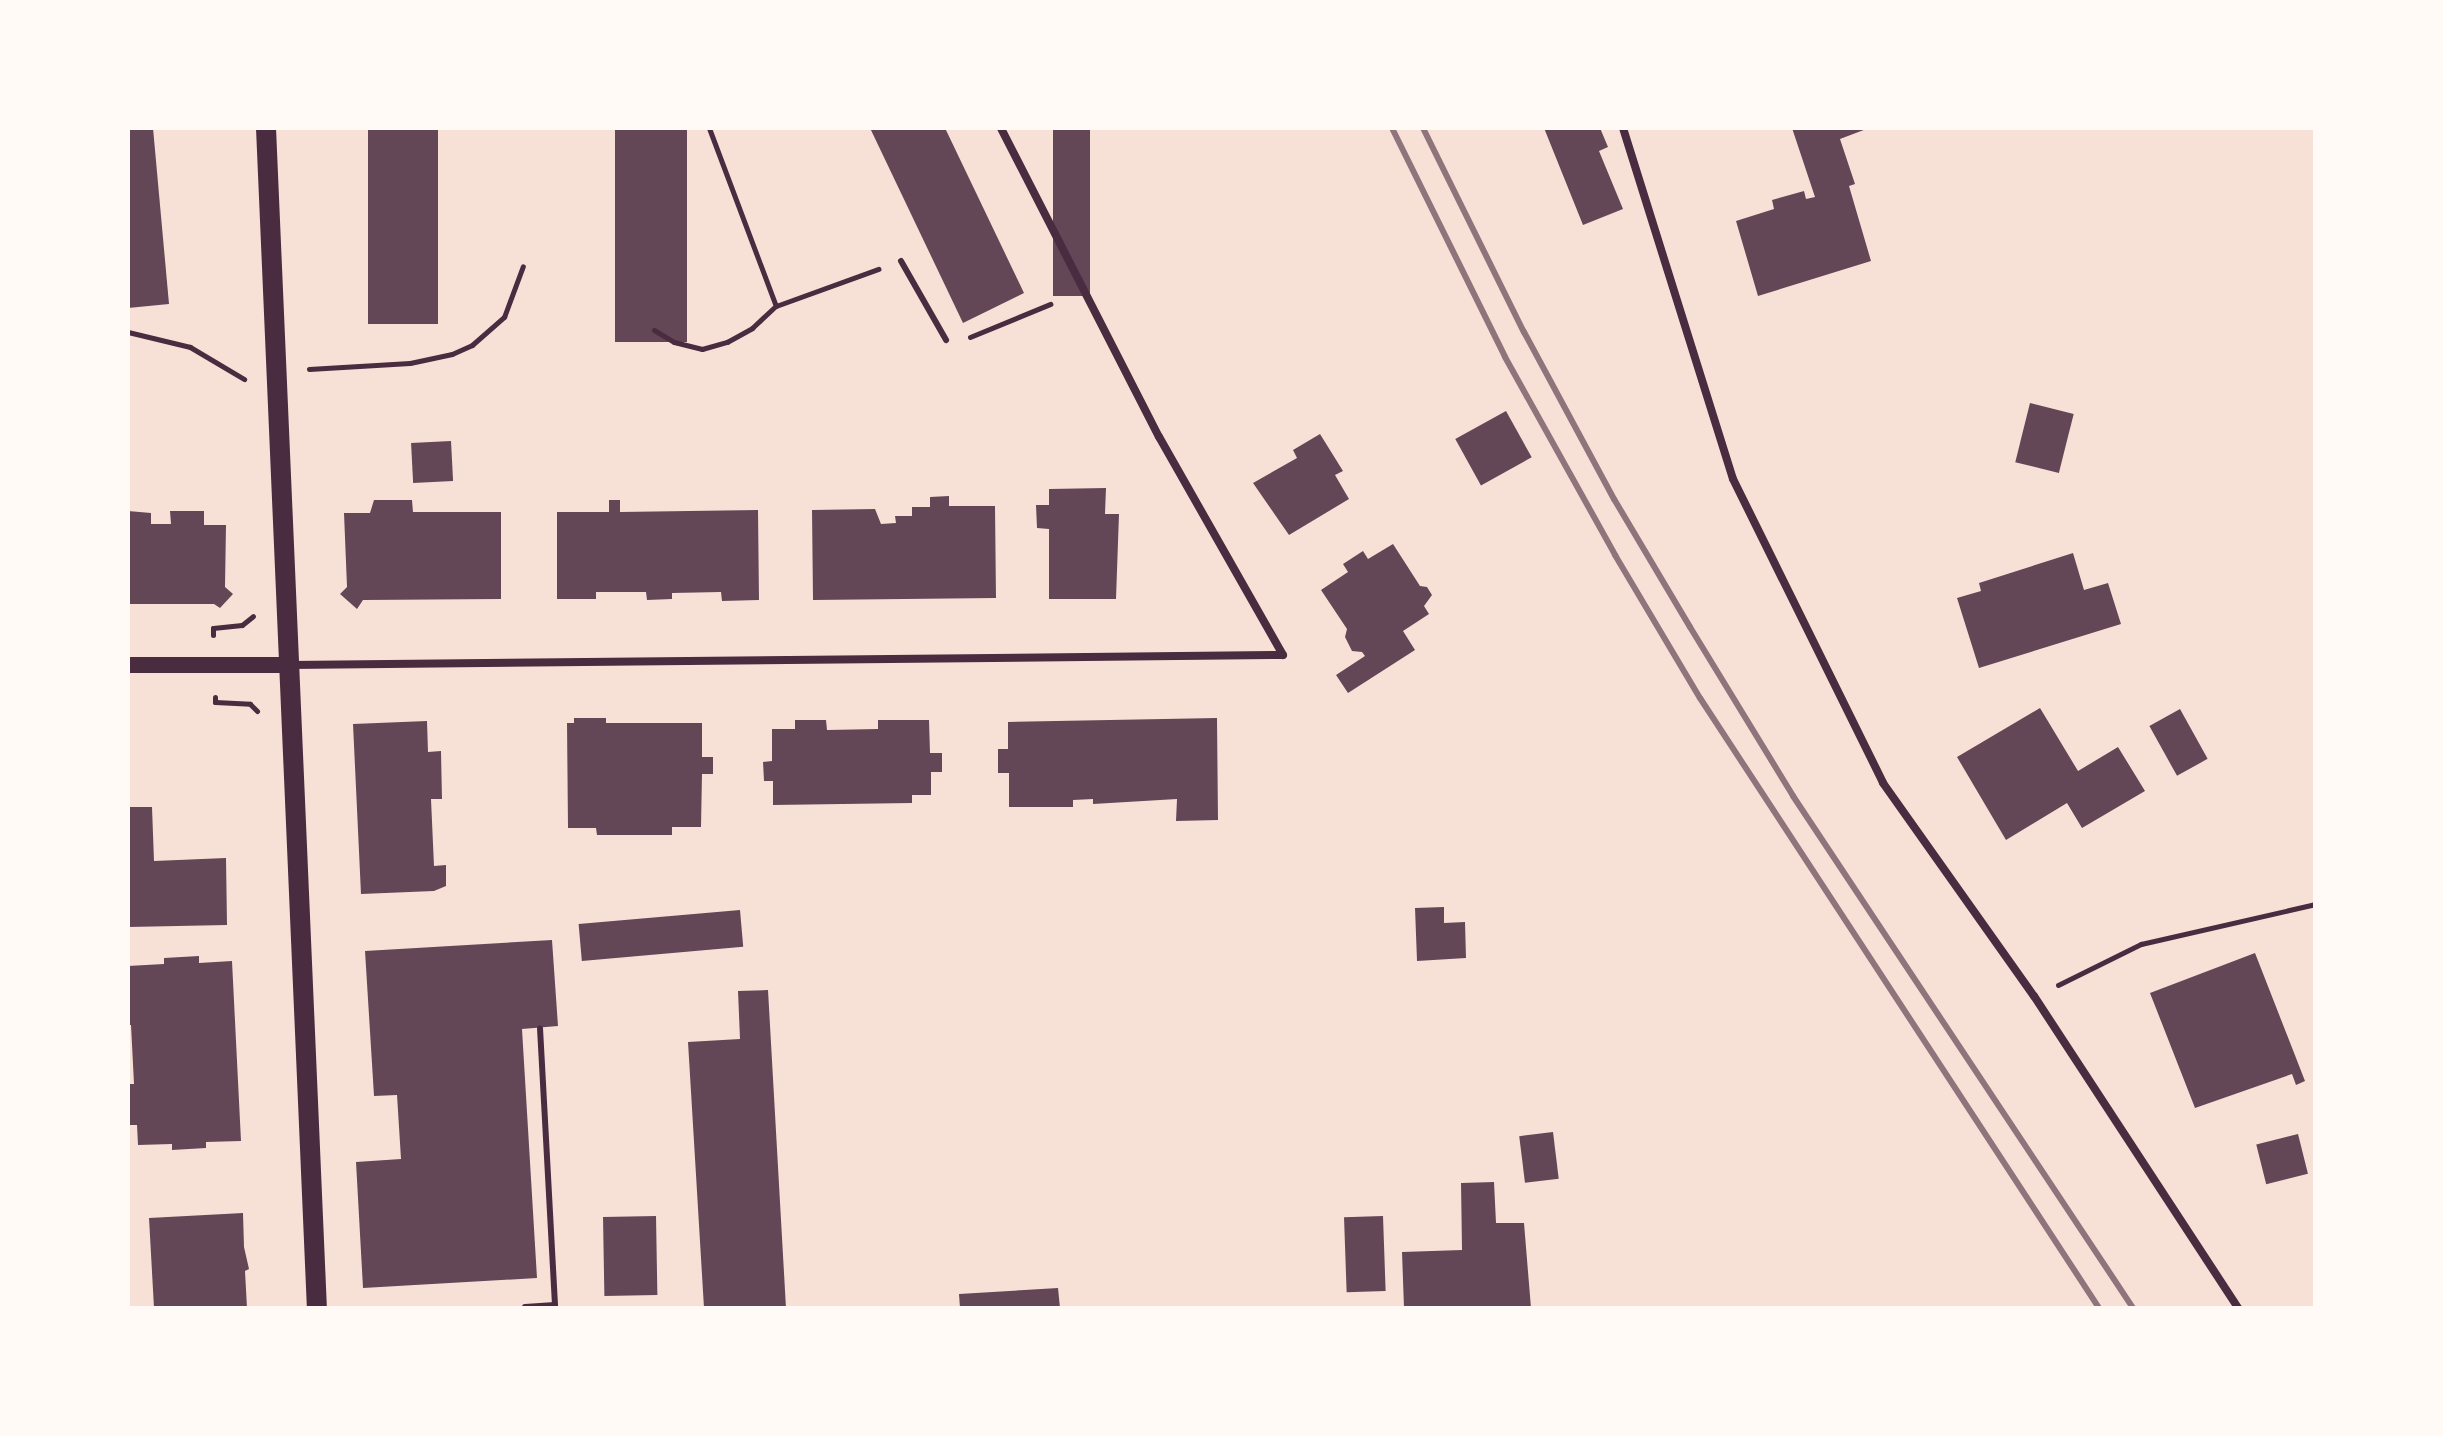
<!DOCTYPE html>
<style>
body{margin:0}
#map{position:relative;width:2443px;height:1436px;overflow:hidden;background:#f7e1d7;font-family:Cabin,sans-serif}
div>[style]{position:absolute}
.building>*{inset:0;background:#644757;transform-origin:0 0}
.path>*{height:5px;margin:-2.5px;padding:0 2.5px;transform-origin:2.5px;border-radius:2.5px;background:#4a2c40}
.service>*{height:6px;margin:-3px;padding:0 3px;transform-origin:3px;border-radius:3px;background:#4a2c40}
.minor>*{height:8px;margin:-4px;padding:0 4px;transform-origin:4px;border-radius:4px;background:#4a2c40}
.secondary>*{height:16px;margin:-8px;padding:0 8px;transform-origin:8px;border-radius:8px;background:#4a2c40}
.primary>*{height:20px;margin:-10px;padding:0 10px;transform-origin:10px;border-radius:10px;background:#4a2c40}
.rail>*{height:6px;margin:-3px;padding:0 3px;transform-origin:3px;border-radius:3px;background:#8f747c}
span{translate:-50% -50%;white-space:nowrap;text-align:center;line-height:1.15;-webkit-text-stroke:6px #fffaf5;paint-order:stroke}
.frame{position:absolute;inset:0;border:130px solid #fffaf5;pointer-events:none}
</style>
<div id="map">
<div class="building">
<div style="clip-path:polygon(128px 128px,153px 128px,169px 304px,128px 308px)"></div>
<div style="left:368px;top:128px;width:70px;height:196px"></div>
<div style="left:615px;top:128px;width:72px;height:214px"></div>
<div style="clip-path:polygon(870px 128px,945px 128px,1024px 293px,963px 323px)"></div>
<div style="left:1053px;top:128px;width:37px;height:168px"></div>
<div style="clip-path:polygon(1544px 128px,1600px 128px,1608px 147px,1599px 151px,1623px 209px,1583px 225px)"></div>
<div style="clip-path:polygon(1792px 128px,1869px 128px,1840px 139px,1855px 184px,1849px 186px,1871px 261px,1758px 296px,1736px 221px,1774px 209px,1772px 200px,1804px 191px,1806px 199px,1815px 197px)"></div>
<div style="left:2030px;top:403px;width:45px;height:61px;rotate:14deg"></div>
<div style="left:1506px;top:411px;width:53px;height:58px;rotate:61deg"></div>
<div style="clip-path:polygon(1320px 434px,1343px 471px,1335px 475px,1349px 499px,1289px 535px,1253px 483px,1297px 458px,1293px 450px)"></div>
<div style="left:451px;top:441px;width:40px;height:40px;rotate:87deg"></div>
<div style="clip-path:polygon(1106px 488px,1105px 514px,1119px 514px,1116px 599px,1049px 599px,1049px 529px,1037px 528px,1036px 505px,1049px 505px,1049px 489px)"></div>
<div style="clip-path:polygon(949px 496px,949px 506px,995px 506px,996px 598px,813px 600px,812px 510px,875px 509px,881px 524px,896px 523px,895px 516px,912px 516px,912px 507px,930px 507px,930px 497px)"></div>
<div style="clip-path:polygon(374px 500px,412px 500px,413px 512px,501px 512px,501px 599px,363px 600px,357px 609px,340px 594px,347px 587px,344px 513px,370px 513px)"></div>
<div style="clip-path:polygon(609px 500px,620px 500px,620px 512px,758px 510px,759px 600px,722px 601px,721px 592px,672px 593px,672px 599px,647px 600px,646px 592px,596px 592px,596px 599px,557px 599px,557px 512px,609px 512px)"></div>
<div style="clip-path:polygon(128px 511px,151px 513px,151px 524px,171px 524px,170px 511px,204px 511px,204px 525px,226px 525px,225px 587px,233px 594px,220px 608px,214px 604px,128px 604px)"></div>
<div style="clip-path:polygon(1393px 544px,1420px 586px,1427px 587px,1432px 595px,1424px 606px,1429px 614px,1403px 631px,1415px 650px,1348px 693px,1336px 675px,1365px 656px,1362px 652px,1352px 651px,1345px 637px,1347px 629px,1321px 590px,1348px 572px,1343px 564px,1363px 551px,1368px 559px)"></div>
<div style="clip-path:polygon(2073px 553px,2084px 590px,2108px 583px,2121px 624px,1979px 668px,1957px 598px,1981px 591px,1979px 583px)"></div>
<div style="clip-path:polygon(2040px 708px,2078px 771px,2118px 747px,2145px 791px,2082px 828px,2067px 803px,2006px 840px,1957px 757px)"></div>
<div style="left:2180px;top:709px;width:57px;height:35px;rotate:61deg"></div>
<div style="clip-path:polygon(574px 718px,606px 718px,606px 723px,702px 723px,702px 757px,713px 757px,713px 774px,702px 774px,701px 827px,672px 827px,672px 835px,597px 835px,596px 828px,568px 828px,567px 723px,574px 723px)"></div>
<div style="clip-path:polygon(1217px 718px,1218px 820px,1176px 821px,1177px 799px,1093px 804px,1093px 799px,1073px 800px,1073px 807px,1009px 807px,1009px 773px,998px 773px,998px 749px,1008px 749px,1008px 722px)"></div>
<div style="clip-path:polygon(795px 720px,826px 720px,827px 730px,878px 729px,878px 720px,929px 720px,930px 753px,942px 753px,942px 772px,931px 772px,931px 795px,912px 795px,912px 803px,773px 805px,773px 781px,764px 781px,763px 762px,772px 761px,772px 729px,795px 729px)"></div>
<div style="clip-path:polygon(427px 721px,428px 752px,441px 751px,442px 799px,431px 799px,434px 866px,446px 865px,446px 886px,434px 891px,361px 894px,353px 724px)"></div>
<div style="clip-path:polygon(128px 807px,152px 807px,154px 861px,226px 858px,227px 925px,128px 927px)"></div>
<div style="clip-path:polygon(1444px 907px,1444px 923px,1465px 922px,1466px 958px,1417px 961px,1415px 908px)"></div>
<div style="left:740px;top:910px;width:37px;height:162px;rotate:85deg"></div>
<div style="clip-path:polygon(552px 940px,558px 1026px,522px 1029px,537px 1278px,363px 1288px,356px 1162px,401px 1159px,397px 1095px,374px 1096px,365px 951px)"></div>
<div style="clip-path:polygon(2255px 953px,2305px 1081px,2296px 1085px,2292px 1074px,2195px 1108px,2150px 993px)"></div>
<div style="clip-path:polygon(199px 956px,199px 963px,232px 961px,241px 1141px,206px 1142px,206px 1148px,172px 1150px,172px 1144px,138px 1145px,137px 1125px,128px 1125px,128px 1084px,134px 1084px,131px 1025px,128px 1025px,128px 966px,164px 964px,164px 958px)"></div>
<div style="clip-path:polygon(768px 990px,786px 1308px,704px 1308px,688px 1042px,740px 1039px,738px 991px)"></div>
<div style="left:1553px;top:1132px;width:47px;height:34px;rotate:83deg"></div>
<div style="left:2298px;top:1134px;width:41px;height:43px;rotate:76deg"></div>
<div style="clip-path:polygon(1494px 1182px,1496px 1223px,1524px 1223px,1531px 1308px,1404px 1308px,1402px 1252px,1462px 1250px,1461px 1183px)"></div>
<div style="clip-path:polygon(243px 1213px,244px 1247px,249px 1269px,245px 1271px,247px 1308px,154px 1308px,149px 1218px)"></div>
<div style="left:656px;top:1216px;width:79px;height:53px;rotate:89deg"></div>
<div style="left:1383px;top:1216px;width:75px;height:39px;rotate:88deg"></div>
<div style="clip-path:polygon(1058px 1288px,1060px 1308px,960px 1308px,959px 1294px)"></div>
</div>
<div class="path">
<div style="left:709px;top:128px;width:190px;rotate:69.4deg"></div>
<div style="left:654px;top:330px;width:23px;rotate:31deg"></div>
<div style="left:674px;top:342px;width:29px;rotate:14deg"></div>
<div style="left:702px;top:349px;width:26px;rotate:-16deg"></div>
<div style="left:727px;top:342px;width:29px;rotate:-29deg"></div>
<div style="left:752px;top:328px;width:33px;rotate:-43deg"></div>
<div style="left:776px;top:306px;width:109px;rotate:-19.9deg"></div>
<div style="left:128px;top:332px;width:64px;rotate:13.6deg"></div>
<div style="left:190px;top:347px;width:63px;rotate:30.7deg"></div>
<div style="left:970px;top:337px;width:87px;rotate:-22.4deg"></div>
<div style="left:309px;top:369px;width:101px;rotate:-3.4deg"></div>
<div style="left:410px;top:363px;width:43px;rotate:-12.1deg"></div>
<div style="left:452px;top:354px;width:22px;rotate:-24deg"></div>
<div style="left:472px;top:345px;width:43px;rotate:-41.2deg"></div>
<div style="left:504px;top:317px;width:54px;rotate:-69.6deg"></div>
<div style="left:213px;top:635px;width:7px;rotate:-90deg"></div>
<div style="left:213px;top:628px;width:29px;rotate:-6deg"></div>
<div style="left:242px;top:625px;width:14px;rotate:-39deg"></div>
<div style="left:215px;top:697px;width:5px;rotate:90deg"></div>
<div style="left:215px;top:702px;width:35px;rotate:3deg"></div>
<div style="left:250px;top:704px;width:10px;rotate:45deg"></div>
<div style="left:2058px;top:985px;width:93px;rotate:-26.3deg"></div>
<div style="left:2141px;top:944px;width:179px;rotate:-12.9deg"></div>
</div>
<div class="service">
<div style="left:901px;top:261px;width:91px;rotate:60.3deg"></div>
<div style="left:525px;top:1307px;width:30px;rotate:-4deg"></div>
<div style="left:555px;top:1305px;width:277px;rotate:-93.1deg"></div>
</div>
<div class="minor">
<div style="left:1623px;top:128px;width:368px;rotate:72.6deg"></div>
<div style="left:1733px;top:479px;width:339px;rotate:63.7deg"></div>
<div style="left:1883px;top:783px;width:261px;rotate:54.7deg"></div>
<div style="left:2034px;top:996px;width:373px;rotate:56.8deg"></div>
<div style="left:290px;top:665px;width:993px;rotate:-0.58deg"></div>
<div style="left:1283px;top:655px;width:251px;rotate:-119.6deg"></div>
<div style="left:1159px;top:437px;width:347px;rotate:-117.1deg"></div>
</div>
<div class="secondary">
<div style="left:128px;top:665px;width:161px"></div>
</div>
<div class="primary">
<div style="left:266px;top:128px;width:1181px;rotate:87.53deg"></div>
</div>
<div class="rail">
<div style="left:1392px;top:128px;width:255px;rotate:63.7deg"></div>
<div style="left:1505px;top:357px;width:227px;rotate:60.9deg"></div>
<div style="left:1615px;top:555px;width:166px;rotate:59.3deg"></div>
<div style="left:1700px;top:698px;width:729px;rotate:56.81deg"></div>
<div style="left:1423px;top:128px;width:228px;rotate:63.7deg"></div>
<div style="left:1524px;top:332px;width:190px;rotate:61.7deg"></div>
<div style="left:1614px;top:499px;width:149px;rotate:59.3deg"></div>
<div style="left:1690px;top:627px;width:198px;rotate:58.6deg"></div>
<div style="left:1793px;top:796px;width:615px;rotate:56.41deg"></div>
</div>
<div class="frame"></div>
</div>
